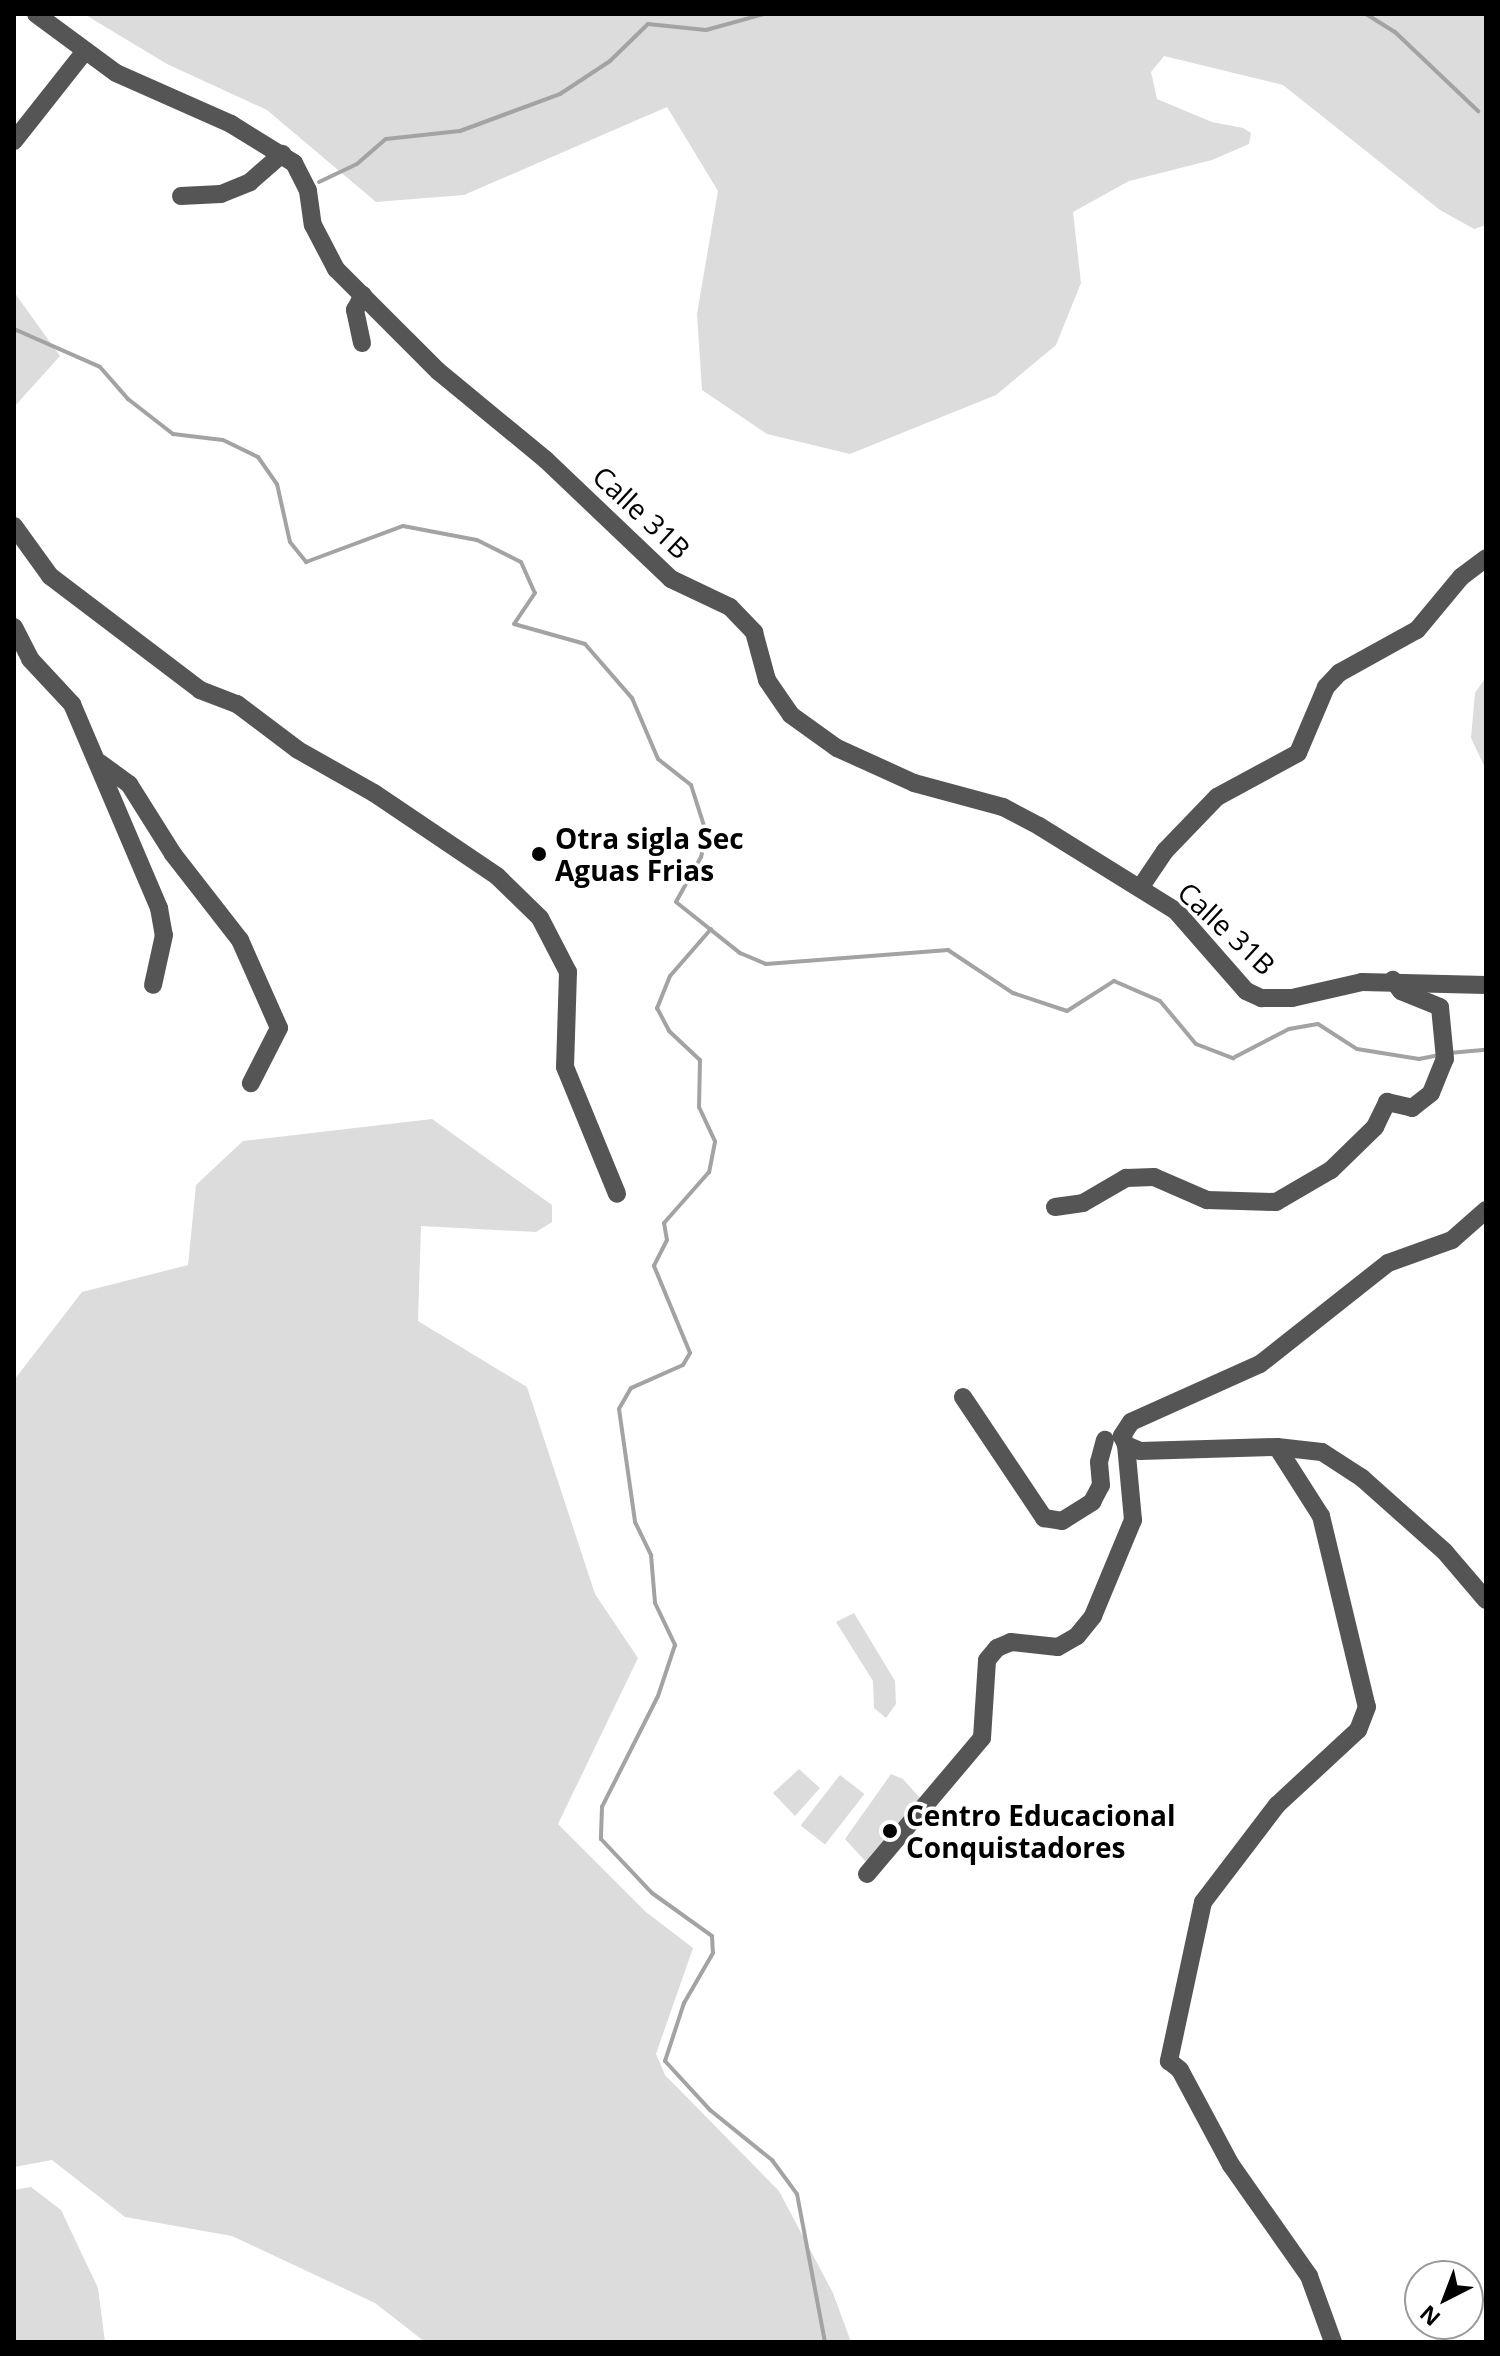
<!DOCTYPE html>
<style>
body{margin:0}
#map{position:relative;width:1500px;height:2356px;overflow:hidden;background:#fff;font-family:"Open Sans",sans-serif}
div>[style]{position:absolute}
.green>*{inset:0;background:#dcdcdc;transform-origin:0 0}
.stream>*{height:4px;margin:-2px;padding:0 2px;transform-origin:2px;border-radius:2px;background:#a3a3a3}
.minor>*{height:18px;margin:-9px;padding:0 9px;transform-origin:9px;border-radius:9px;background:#555}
.dots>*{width:22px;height:22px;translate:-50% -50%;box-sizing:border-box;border:4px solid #fff;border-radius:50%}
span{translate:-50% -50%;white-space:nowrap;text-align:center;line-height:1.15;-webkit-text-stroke:7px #fff;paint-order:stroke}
.street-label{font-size:28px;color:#000}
.poi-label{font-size:28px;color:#000;font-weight:700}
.left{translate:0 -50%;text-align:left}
.frame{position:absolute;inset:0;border:16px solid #000;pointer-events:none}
.north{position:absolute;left:1404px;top:2260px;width:80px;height:80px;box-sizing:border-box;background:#fff;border:2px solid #999;border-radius:50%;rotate:222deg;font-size:22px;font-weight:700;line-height:32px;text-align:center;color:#000}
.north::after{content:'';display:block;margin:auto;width:28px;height:36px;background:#000;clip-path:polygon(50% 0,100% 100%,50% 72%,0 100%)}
</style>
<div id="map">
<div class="green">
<div style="clip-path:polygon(84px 14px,1486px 14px,1486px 225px,1474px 229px,1440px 210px,1283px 85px,1164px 56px,1151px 72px,1157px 99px,1212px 122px,1243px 128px,1251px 133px,1249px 144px,1212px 160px,1129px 181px,1073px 212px,1081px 283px,1056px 345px,996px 395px,850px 454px,767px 434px,702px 390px,697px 314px,718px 191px,667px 107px,464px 195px,376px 202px,267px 110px,167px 64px)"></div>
<div style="clip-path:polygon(14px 292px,60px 356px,14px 407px)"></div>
<div style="clip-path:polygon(1486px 677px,1486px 770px,1471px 738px,1475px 693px)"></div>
<div style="clip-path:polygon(432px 1119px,552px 1205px,552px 1222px,536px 1232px,421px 1226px,418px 1321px,527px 1387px,595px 1594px,638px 1658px,558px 1824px,646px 1912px,693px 1948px,656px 2054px,665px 2075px,779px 2191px,833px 2293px,851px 2342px,425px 2342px,375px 2303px,232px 2236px,125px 2217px,52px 2160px,14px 2167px,14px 1380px,82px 1292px,188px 1265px,196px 1185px,243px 1141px)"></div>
<div style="clip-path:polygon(854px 1613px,895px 1681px,896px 1704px,886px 1718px,874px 1708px,873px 1681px,836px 1622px)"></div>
<div style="clip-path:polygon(799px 1769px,820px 1788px,795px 1816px,773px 1793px)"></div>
<div style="clip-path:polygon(891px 1774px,903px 1779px,920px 1798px,868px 1864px,845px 1839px)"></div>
<div style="left:840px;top:1775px;width:31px;height:64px;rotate:38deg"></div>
<div style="clip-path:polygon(31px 2187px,61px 2210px,98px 2288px,105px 2342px,14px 2342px,14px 2190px)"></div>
</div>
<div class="stream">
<div style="left:1366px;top:14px;width:34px;rotate:32deg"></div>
<div style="left:1395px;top:32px;width:115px;rotate:43.6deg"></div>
<div style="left:319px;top:182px;width:42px;rotate:-25.3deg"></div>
<div style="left:357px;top:164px;width:38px;rotate:-41deg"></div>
<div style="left:386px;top:139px;width:74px;rotate:-6.2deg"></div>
<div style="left:460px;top:131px;width:107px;rotate:-20.3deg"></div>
<div style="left:560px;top:94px;width:60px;rotate:-33.4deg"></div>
<div style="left:610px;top:61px;width:53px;rotate:-44.2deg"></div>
<div style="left:648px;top:24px;width:58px;rotate:5.9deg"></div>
<div style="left:706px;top:30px;width:60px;rotate:-15.4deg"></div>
<div style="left:14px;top:329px;width:94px;rotate:23.8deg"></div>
<div style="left:100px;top:367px;width:43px;rotate:48.8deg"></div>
<div style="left:128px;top:399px;width:57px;rotate:37.9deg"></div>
<div style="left:173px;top:434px;width:50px;rotate:6.8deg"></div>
<div style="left:223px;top:440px;width:39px;rotate:26deg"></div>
<div style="left:258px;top:457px;width:33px;rotate:55deg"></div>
<div style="left:277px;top:484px;width:59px;rotate:77.4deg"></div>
<div style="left:290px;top:542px;width:26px;rotate:51deg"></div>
<div style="left:306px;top:562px;width:103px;rotate:-20.4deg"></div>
<div style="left:403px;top:526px;width:75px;rotate:10.7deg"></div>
<div style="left:477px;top:540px;width:49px;rotate:26.6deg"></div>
<div style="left:521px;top:562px;width:34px;rotate:66deg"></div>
<div style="left:535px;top:593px;width:37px;rotate:124deg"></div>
<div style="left:514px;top:624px;width:74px;rotate:15.7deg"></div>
<div style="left:585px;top:644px;width:72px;rotate:49deg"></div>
<div style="left:632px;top:698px;width:66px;rotate:66.9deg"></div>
<div style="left:658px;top:759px;width:42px;rotate:38.2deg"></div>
<div style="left:691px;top:785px;width:49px;rotate:72.3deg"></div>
<div style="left:706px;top:832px;width:25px;rotate:101deg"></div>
<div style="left:701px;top:857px;width:51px;rotate:119.1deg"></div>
<div style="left:676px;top:902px;width:82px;rotate:38.6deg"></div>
<div style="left:740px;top:953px;width:28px;rotate:23deg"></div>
<div style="left:766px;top:964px;width:183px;rotate:-4.4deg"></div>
<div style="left:948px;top:950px;width:78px;rotate:33.5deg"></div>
<div style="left:1013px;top:993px;width:57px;rotate:18.4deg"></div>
<div style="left:1067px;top:1011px;width:56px;rotate:-32.6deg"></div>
<div style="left:1114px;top:981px;width:50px;rotate:23.5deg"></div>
<div style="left:1160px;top:1001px;width:56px;rotate:50.1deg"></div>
<div style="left:1196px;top:1044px;width:40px;rotate:21deg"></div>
<div style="left:1233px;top:1058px;width:63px;rotate:-27.4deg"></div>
<div style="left:1289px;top:1029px;width:29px;rotate:-10deg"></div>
<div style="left:1318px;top:1024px;width:46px;rotate:32.7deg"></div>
<div style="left:1357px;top:1049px;width:63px;rotate:9.2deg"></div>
<div style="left:1419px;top:1059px;width:21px;rotate:-11deg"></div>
<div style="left:711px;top:929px;width:62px;rotate:131.1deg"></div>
<div style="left:670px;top:976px;width:35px;rotate:112deg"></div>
<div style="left:657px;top:1008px;width:26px;rotate:62deg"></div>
<div style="left:669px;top:1031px;width:42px;rotate:43.1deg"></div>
<div style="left:700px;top:1060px;width:47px;rotate:91.2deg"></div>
<div style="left:699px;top:1107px;width:38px;rotate:65deg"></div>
<div style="left:715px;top:1142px;width:31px;rotate:101deg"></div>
<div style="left:709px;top:1172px;width:68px;rotate:131.4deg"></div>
<div style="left:664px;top:1223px;width:17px;rotate:80deg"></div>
<div style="left:667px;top:1240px;width:29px;rotate:117deg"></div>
<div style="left:654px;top:1266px;width:94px;rotate:67.5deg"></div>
<div style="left:690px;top:1353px;width:14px;rotate:120deg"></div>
<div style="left:683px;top:1365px;width:57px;rotate:156.1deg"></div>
<div style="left:631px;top:1388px;width:24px;rotate:120deg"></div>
<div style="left:619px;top:1409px;width:114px;rotate:81.9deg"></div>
<div style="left:635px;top:1522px;width:37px;rotate:64deg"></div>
<div style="left:651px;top:1555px;width:48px;rotate:85.2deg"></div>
<div style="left:655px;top:1603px;width:47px;rotate:64.5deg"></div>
<div style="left:675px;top:1645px;width:54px;rotate:108.4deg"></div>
<div style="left:658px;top:1696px;width:124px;rotate:116.8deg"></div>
<div style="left:602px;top:1807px;width:32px;rotate:92deg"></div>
<div style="left:601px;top:1839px;width:74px;rotate:46.6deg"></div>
<div style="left:652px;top:1893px;width:74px;rotate:35.6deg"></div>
<div style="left:712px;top:1936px;width:17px;rotate:87deg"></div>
<div style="left:713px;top:1953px;width:58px;rotate:120.1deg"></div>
<div style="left:684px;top:2003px;width:61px;rotate:108.1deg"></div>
<div style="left:665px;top:2061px;width:67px;rotate:47.4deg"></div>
<div style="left:710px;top:2110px;width:80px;rotate:38.9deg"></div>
<div style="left:772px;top:2160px;width:42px;rotate:53.7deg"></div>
<div style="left:797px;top:2194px;width:151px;rotate:79.3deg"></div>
<div style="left:1449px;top:1053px;width:37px;rotate:-5deg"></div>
</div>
<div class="minor">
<div style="left:36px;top:14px;width:99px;rotate:36.4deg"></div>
<div style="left:116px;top:73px;width:126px;rotate:23.9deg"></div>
<div style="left:231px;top:124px;width:74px;rotate:31.8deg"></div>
<div style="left:294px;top:163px;width:31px;rotate:63deg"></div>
<div style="left:308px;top:191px;width:34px;rotate:82deg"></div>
<div style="left:313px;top:225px;width:50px;rotate:62.4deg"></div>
<div style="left:336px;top:269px;width:144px;rotate:45deg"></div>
<div style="left:438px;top:371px;width:140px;rotate:39.5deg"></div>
<div style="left:546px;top:460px;width:173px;rotate:43.6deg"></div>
<div style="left:671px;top:579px;width:65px;rotate:25.4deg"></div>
<div style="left:730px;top:607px;width:35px;rotate:46deg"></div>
<div style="left:754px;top:632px;width:50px;rotate:74.8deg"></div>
<div style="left:767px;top:680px;width:42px;rotate:55.6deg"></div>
<div style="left:791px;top:715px;width:57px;rotate:35.7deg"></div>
<div style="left:837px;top:748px;width:85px;rotate:24.4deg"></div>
<div style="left:914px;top:783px;width:92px;rotate:15.1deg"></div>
<div style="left:1003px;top:807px;width:41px;rotate:27.8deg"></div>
<div style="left:1039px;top:826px;width:161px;rotate:31.8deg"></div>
<div style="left:1176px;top:911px;width:106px;rotate:48.8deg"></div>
<div style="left:1246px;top:991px;width:17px;rotate:25deg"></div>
<div style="left:1261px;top:998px;width:31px"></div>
<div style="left:1292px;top:998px;width:72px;rotate:-12.9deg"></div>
<div style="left:1362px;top:982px;width:124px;rotate:1.4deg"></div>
<div style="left:14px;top:141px;width:115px;rotate:-51.7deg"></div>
<div style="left:181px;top:196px;width:40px;rotate:-2.9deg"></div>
<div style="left:221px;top:194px;width:31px;rotate:-22deg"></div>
<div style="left:250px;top:182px;width:43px;rotate:-41.2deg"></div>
<div style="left:362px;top:343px;width:34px;rotate:-102deg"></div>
<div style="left:355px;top:310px;width:17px;rotate:-62deg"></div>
<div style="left:14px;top:526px;width:62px;rotate:54.2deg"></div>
<div style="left:50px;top:576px;width:188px;rotate:37.2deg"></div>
<div style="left:200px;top:690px;width:40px;rotate:21deg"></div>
<div style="left:237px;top:704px;width:76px;rotate:37deg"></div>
<div style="left:298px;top:750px;width:87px;rotate:29.5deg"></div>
<div style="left:374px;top:793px;width:148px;rotate:34deg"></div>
<div style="left:497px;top:876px;width:60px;rotate:44.3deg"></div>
<div style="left:540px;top:918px;width:61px;rotate:62.6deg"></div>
<div style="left:568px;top:972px;width:95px;rotate:91.8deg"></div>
<div style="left:565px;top:1067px;width:137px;rotate:67.7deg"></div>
<div style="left:14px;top:627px;width:36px;rotate:63deg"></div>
<div style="left:30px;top:659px;width:62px;rotate:47deg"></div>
<div style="left:72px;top:704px;width:222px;rotate:66.9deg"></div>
<div style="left:159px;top:908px;width:27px;rotate:80deg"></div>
<div style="left:164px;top:935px;width:51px;rotate:102.4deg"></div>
<div style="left:100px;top:763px;width:36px;rotate:36deg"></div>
<div style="left:129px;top:784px;width:83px;rotate:57.8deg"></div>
<div style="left:173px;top:854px;width:109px;rotate:52.1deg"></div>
<div style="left:240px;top:940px;width:96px;rotate:66.1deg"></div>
<div style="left:279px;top:1028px;width:62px;rotate:117deg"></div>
<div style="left:1140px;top:888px;width:45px;rotate:-56deg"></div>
<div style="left:1165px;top:851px;width:75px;rotate:-46.1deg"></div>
<div style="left:1217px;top:797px;width:92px;rotate:-28.5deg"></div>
<div style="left:1298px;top:753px;width:72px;rotate:-67deg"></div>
<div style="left:1326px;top:687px;width:19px;rotate:-47deg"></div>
<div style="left:1339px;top:673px;width:89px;rotate:-28.9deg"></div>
<div style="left:1417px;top:630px;width:69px;rotate:-50.3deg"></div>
<div style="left:1461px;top:577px;width:31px;rotate:-37deg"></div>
<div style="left:1055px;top:1207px;width:28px;rotate:-8deg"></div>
<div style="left:1083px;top:1203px;width:50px;rotate:-30.2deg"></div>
<div style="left:1126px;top:1178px;width:28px;rotate:-2deg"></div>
<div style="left:1154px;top:1177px;width:58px;rotate:23.5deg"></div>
<div style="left:1207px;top:1200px;width:69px;rotate:1.7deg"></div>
<div style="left:1276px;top:1202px;width:64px;rotate:-30.2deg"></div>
<div style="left:1331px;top:1170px;width:62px;rotate:-44.3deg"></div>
<div style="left:1375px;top:1127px;width:28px;rotate:-64deg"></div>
<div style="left:1387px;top:1102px;width:26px;rotate:13deg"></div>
<div style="left:1412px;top:1108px;width:24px;rotate:-38deg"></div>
<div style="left:1431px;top:1093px;width:37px;rotate:-68deg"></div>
<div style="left:1445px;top:1059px;width:52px;rotate:-95.5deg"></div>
<div style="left:1440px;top:1007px;width:42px;rotate:-157.7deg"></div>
<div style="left:1401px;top:991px;width:14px;rotate:-126deg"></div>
<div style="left:1486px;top:1210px;width:45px;rotate:138.6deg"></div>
<div style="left:1452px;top:1240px;width:68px;rotate:160.2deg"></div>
<div style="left:1388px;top:1263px;width:163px;rotate:141.7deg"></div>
<div style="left:1260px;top:1364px;width:141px;rotate:155.8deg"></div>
<div style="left:1131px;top:1422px;width:17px;rotate:123deg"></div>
<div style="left:1122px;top:1436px;width:10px;rotate:66deg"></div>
<div style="left:1126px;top:1445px;width:15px;rotate:23deg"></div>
<div style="left:1140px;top:1451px;width:137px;rotate:-1.7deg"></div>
<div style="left:1277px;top:1447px;width:45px;rotate:6.3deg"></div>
<div style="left:1322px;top:1452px;width:48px;rotate:33deg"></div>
<div style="left:1362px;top:1478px;width:111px;rotate:41.7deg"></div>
<div style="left:1445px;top:1552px;width:63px;rotate:49.5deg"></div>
<div style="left:963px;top:1397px;width:146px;rotate:56.2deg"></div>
<div style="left:1044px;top:1518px;width:18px;rotate:9deg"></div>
<div style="left:1062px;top:1521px;width:36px;rotate:-32deg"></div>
<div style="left:1092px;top:1502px;width:19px;rotate:-62deg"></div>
<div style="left:1101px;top:1485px;width:23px;rotate:-95deg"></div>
<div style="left:1099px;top:1462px;width:23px;rotate:-75deg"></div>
<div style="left:1277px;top:1447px;width:82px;rotate:57.5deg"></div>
<div style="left:1321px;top:1516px;width:196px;rotate:76.5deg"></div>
<div style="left:1367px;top:1707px;width:25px;rotate:111deg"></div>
<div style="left:1358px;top:1730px;width:110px;rotate:137.2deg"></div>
<div style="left:1277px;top:1805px;width:122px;rotate:127.3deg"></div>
<div style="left:1203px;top:1902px;width:163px;rotate:102.1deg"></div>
<div style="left:1169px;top:2061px;width:14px;rotate:39deg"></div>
<div style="left:1180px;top:2070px;width:108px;rotate:61.8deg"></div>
<div style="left:1231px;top:2165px;width:136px;rotate:54.9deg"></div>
<div style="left:1309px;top:2276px;width:70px;rotate:70deg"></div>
<div style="left:867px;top:1874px;width:178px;rotate:-49.8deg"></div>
<div style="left:982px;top:1738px;width:78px;rotate:-86.3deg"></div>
<div style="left:987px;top:1660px;width:16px;rotate:-50deg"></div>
<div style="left:997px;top:1648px;width:15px;rotate:-23deg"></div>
<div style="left:1011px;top:1642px;width:47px;rotate:6.1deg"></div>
<div style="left:1058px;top:1647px;width:22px;rotate:-30deg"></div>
<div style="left:1077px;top:1636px;width:26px;rotate:-51deg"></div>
<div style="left:1093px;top:1616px;width:104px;rotate:-67.4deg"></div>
<div style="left:1133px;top:1520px;width:75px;rotate:-95.3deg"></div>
</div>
<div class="dots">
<div style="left:539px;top:854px;background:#000"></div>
<div style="left:890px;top:1831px;background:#000"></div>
</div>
<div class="street-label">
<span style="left:642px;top:512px;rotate:43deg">Calle 31B</span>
<span style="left:1227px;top:928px;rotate:43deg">Calle 31B</span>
</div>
<div class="poi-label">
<span class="left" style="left:555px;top:854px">Otra sigla Sec<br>Aguas Frias</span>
<span class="left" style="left:906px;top:1831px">Centro Educacional<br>Conquistadores</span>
</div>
<div class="frame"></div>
<div class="north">N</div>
</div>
